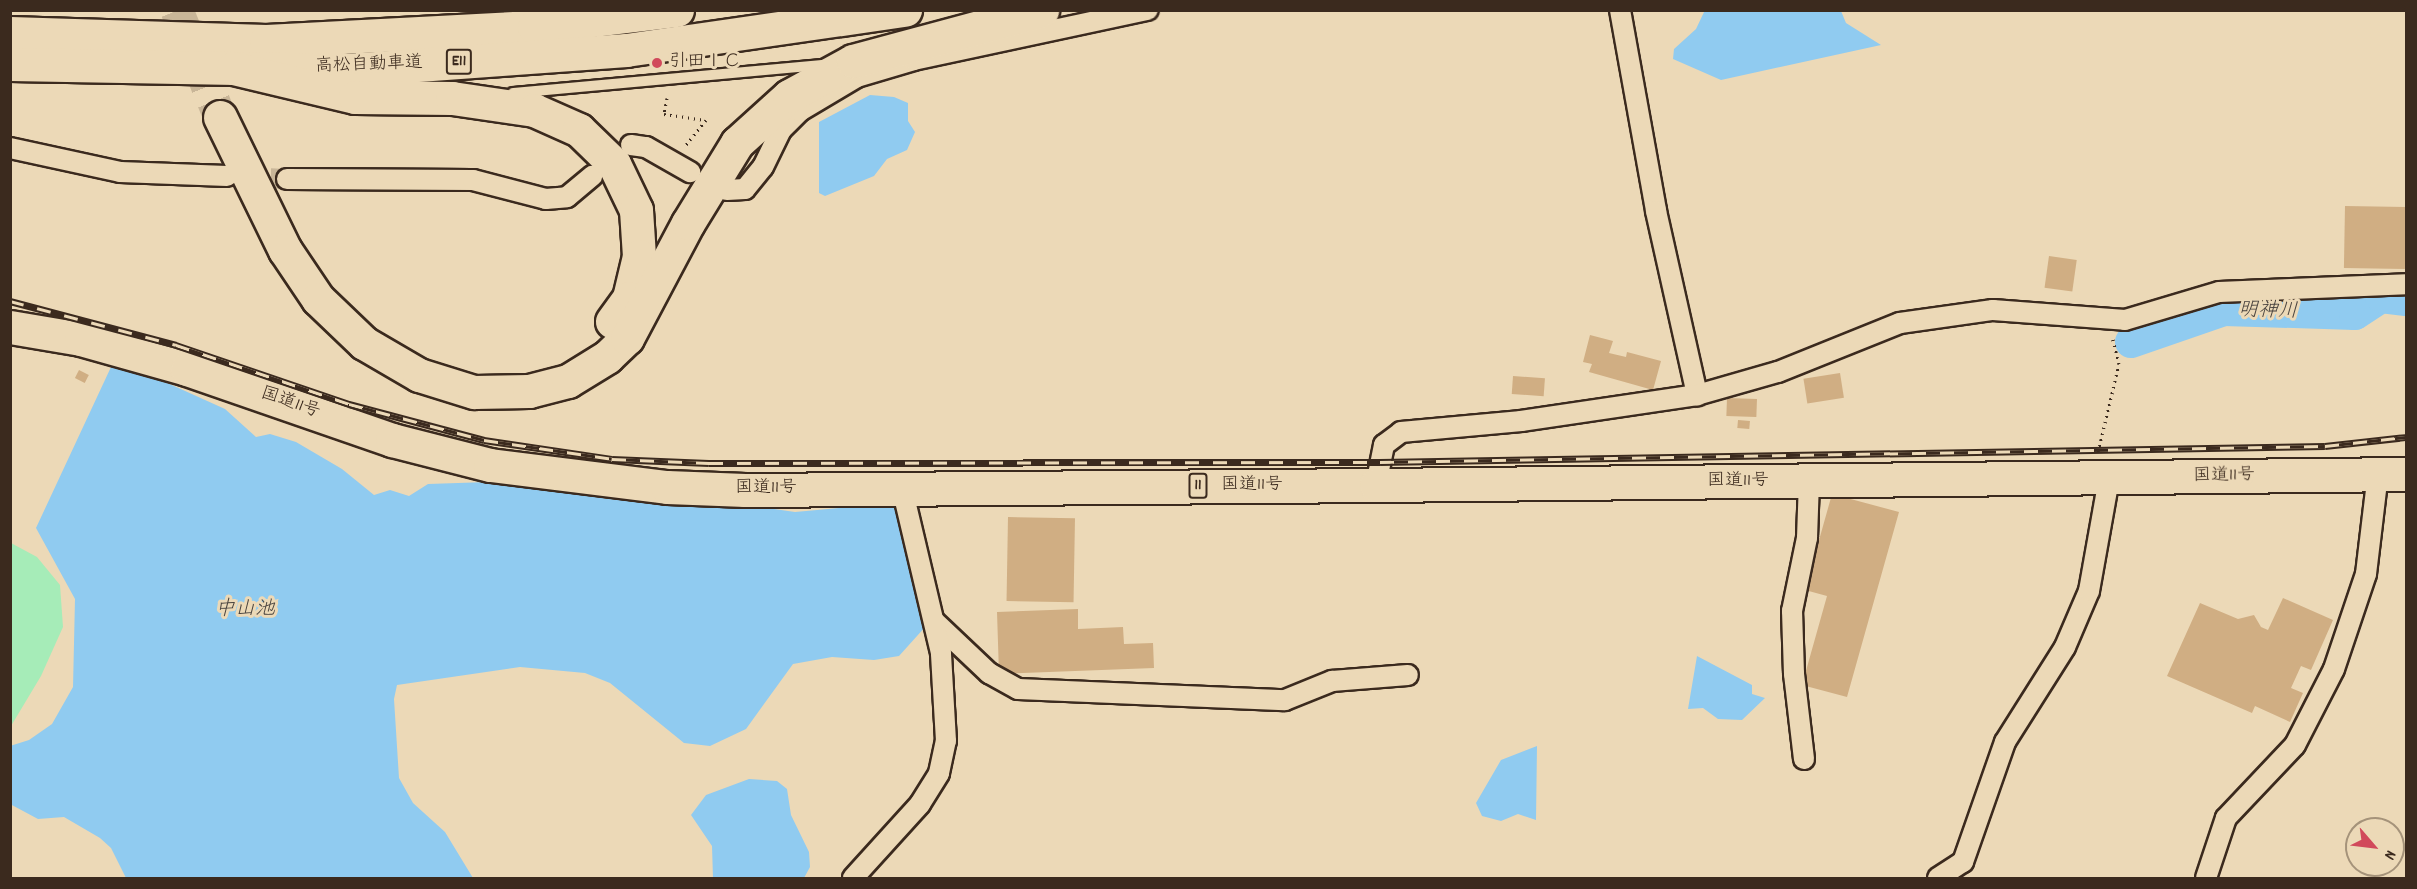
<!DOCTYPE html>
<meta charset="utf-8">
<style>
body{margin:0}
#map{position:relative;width:2417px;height:889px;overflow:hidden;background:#ecd9b7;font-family:Dekko,"Klee One",sans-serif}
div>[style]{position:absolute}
.green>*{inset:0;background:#a6ecb8}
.water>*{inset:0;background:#90cbf0}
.river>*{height:32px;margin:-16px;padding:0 16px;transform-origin:16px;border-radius:16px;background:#90cbf0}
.building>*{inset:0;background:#d0ae83;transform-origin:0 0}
.minor-tunnel>*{height:20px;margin-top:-10px;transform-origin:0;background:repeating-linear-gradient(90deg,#c9b698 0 20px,transparent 0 30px)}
.motorway-tunnel>*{height:33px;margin-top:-16.5px;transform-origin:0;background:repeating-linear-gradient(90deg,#c9b698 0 33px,transparent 0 49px)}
.path>*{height:3px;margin-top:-1.5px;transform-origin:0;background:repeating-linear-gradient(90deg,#3b2a1e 0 1.5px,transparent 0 6px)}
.roads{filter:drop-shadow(2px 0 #3b2a1e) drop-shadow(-2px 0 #3b2a1e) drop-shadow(0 2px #3b2a1e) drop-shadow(0 -2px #3b2a1e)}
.service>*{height:10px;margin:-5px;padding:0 5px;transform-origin:5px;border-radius:5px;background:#ecd9b7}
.minor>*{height:20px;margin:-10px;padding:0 10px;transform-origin:10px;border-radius:10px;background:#ecd9b7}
.trunk>*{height:33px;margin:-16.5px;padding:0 16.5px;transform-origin:16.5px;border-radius:16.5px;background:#ecd9b7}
.motorway>*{height:33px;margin:-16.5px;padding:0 16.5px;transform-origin:16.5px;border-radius:16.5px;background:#ecd9b7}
.rail>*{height:7px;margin-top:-3.5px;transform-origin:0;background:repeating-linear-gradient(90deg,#ecd9b7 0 14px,#3b2a1e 0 28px);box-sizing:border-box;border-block:2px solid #3b2a1e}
.dots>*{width:16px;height:16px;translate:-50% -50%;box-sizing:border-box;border:3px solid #ecd9b7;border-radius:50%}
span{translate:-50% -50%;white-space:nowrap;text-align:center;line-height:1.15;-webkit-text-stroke:6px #ecd9b7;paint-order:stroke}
.shield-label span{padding:2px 4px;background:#ecd9b7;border:2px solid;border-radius:4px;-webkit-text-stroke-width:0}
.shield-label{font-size:16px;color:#3b2a1e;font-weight:700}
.poi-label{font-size:18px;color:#3b2a1e}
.left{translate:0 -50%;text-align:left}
.street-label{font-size:18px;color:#3b2a1e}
.water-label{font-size:20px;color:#48423e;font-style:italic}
.frame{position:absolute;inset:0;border:12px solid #3b2a1e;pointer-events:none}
.north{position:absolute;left:2345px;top:817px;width:60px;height:60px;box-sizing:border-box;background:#ecd9b7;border:2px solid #a5937a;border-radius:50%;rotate:118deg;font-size:16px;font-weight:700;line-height:24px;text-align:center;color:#3b2a1e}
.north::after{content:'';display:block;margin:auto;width:21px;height:27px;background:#d1495b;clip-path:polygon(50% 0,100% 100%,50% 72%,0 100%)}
</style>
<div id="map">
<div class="green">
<div style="clip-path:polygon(11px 543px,37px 557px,60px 585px,63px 627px,41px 676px,11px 726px)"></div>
</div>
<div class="water">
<div style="clip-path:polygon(1705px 10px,1841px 11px,1846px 23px,1881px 45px,1721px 80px,1673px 59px,1674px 49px,1696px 29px)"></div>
<div style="clip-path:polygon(870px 95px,894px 97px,908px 103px,908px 121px,915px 132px,907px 150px,887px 159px,874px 176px,825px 196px,819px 193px,819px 122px)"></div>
<div style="clip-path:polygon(111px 367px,163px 381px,225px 409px,256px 437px,270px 434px,296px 442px,342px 469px,374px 495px,390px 490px,409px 496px,428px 484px,519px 481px,608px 499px,760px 507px,795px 512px,894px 503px,926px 626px,899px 656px,874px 660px,832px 657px,793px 664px,746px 729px,710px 746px,684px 743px,610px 683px,585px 673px,520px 667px,397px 685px,394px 699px,399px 778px,413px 803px,445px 832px,473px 878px,126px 878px,111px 848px,100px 838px,64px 817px,38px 819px,10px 804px,10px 746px,29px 740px,52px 724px,73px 687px,75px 599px,36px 528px)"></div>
<div style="clip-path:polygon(1697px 656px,1752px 685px,1752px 694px,1765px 698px,1742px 720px,1718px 719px,1703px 708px,1688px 709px)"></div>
<div style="clip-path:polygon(1537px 746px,1536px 820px,1518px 814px,1501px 821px,1482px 816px,1476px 803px,1501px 760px)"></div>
<div style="clip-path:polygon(749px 779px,777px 781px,787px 789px,791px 815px,809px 852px,810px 867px,804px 878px,713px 878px,712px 846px,691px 815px,706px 795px)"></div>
</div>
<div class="river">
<div style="left:2131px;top:342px;width:98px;rotate:-19deg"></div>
<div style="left:2224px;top:310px;width:131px;rotate:1.7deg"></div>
<div style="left:2355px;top:314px;width:31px;rotate:-33deg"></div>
<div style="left:2381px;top:297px;width:25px;rotate:7deg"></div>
</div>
<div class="building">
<div style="left:2345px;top:206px;width:61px;height:62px;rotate:1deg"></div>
<div style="left:2049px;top:256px;width:28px;height:32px;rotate:8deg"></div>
<div style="clip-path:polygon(1590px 335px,1613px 341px,1609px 353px,1626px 357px,1627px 352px,1661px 361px,1653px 390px,1589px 372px,1592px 364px,1583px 362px)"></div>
<div style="left:79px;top:370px;width:11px;height:9px;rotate:27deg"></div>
<div style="left:1840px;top:373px;width:25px;height:37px;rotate:81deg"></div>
<div style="left:1513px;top:376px;width:32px;height:18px;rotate:4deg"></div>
<div style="left:1727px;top:398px;width:30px;height:18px;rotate:2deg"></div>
<div style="left:1738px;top:420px;width:12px;height:8px;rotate:5deg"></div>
<div style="clip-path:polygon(1832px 494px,1899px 512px,1847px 697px,1802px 685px,1827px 596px,1805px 590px)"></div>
<div style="left:1008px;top:517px;width:67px;height:84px;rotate:1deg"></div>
<div style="clip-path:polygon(2283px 598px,2333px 620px,2311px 670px,2301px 666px,2291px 688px,2303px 693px,2290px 722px,2255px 706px,2252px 713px,2167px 676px,2200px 603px,2238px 619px,2254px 615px,2261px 627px,2268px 630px)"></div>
<div style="clip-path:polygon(1078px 609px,1078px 629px,1123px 627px,1124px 644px,1153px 643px,1154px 668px,999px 674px,997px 612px)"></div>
</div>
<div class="minor-tunnel">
<div style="left:241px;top:177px;width:46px;rotate:2.5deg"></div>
</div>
<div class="motorway-tunnel">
<div style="left:177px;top:10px;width:115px;rotate:68.1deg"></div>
</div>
<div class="path">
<div style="left:667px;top:98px;width:16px;rotate:101deg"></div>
<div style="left:664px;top:114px;width:42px;rotate:8.1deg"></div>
<div style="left:706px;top:120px;width:35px;rotate:129deg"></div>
<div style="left:2098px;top:452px;width:90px;rotate:-76.6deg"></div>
<div style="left:2119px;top:364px;width:29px;rotate:-104deg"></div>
</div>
<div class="roads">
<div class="service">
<div style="left:513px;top:93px;width:311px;rotate:-5.2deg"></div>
</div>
<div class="minor">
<div style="left:1620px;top:10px;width:204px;rotate:79.8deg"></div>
<div style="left:1656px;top:211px;width:189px;rotate:77.4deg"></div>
<div style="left:631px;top:145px;width:15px;rotate:8deg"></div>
<div style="left:646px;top:147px;width:51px;rotate:29.6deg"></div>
<div style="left:10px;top:148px;width:113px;rotate:12.3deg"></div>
<div style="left:120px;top:172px;width:107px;rotate:2.1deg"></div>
<div style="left:287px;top:179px;width:186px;rotate:0.3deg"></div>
<div style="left:473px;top:180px;width:75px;rotate:14.6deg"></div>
<div style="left:546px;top:199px;width:21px;rotate:-5deg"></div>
<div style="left:567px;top:197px;width:33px;rotate:-40deg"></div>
<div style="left:727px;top:190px;width:18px;rotate:-3deg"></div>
<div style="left:745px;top:189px;width:28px;rotate:-51deg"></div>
<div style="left:763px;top:167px;width:41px;rotate:-64.1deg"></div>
<div style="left:781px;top:130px;width:27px;rotate:-45deg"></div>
<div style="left:800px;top:111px;width:66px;rotate:-30.8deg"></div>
<div style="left:857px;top:77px;width:59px;rotate:-16.6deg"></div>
<div style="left:914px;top:60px;width:239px;rotate:-12.1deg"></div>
<div style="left:1376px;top:485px;width:41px;rotate:-78.7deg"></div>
<div style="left:1384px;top:445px;width:21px;rotate:-37deg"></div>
<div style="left:1401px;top:432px;width:121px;rotate:-5.2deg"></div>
<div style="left:1521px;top:421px;width:178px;rotate:-8.4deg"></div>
<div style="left:1697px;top:395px;width:84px;rotate:-15.9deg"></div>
<div style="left:1778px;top:372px;width:131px;rotate:-21.9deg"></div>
<div style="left:1900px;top:323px;width:94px;rotate:-8deg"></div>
<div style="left:1993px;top:310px;width:132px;rotate:4.3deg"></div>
<div style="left:2125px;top:320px;width:98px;rotate:-16.6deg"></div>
<div style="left:2219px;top:292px;width:187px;rotate:-2.4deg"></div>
<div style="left:934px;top:621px;width:76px;rotate:43.4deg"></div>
<div style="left:989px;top:673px;width:33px;rotate:29deg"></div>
<div style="left:1018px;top:689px;width:267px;rotate:2.4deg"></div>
<div style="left:1285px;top:700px;width:51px;rotate:-22deg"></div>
<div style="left:1332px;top:681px;width:76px;rotate:-4.5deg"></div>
<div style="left:1804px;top:759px;width:86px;rotate:-96.7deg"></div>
<div style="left:1794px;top:674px;width:63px;rotate:-91.8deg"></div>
<div style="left:1792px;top:611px;width:75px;rotate:-78.4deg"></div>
<div style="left:1807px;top:538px;width:56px;rotate:-88deg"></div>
<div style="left:853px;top:878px;width:100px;rotate:-47.8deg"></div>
<div style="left:920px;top:804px;width:36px;rotate:-58deg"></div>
<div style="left:939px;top:773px;width:33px;rotate:-78deg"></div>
<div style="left:946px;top:741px;width:88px;rotate:-93.3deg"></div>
<div style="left:941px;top:653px;width:170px;rotate:-103.3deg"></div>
<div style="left:1938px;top:878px;width:30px;rotate:-33deg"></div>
<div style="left:1963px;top:862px;width:127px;rotate:-70.7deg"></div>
<div style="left:2005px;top:742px;width:112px;rotate:-57.7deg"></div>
<div style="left:2065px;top:647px;width:61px;rotate:-66.8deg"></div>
<div style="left:2089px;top:591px;width:114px;rotate:-79.9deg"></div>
<div style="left:2206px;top:878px;width:63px;rotate:-71.6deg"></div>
<div style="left:2226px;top:818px;width:100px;rotate:-46.6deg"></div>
<div style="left:2295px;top:745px;width:85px;rotate:-62.8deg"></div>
<div style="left:2334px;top:669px;width:100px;rotate:-71.4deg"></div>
<div style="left:2366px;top:574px;width:101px;rotate:-83.2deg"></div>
</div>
<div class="trunk">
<div style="left:10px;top:327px;width:72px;rotate:9.6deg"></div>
<div style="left:81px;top:339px;width:110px;rotate:15.8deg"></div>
<div style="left:187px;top:369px;width:217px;rotate:19.1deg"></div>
<div style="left:392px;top:440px;width:101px;rotate:14.3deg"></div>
<div style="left:490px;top:465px;width:178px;rotate:7.1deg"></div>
<div style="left:667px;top:487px;width:78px;rotate:2.2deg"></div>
<div style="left:745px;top:490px;width:631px;rotate:-0.45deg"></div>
<div style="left:1376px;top:485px;width:1030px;rotate:-0.61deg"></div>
</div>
<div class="motorway">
<div style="left:10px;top:33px;width:256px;rotate:1.8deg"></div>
<div style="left:266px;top:41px;width:268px;rotate:-3deg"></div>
<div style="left:534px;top:27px;width:144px;rotate:-6.8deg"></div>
<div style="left:10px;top:64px;width:338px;rotate:1deg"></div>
<div style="left:348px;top:70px;width:279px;rotate:-4.1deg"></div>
<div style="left:626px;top:50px;width:282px;rotate:-8.2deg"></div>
<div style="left:233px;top:68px;width:125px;rotate:13.4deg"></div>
<div style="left:355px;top:97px;width:97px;rotate:0.6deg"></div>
<div style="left:452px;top:98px;width:83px;rotate:8.3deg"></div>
<div style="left:534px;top:110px;width:49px;rotate:24deg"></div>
<div style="left:579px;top:130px;width:49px;rotate:44.2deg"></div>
<div style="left:614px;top:164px;width:51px;rotate:64.4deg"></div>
<div style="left:636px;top:210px;width:46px;rotate:86.3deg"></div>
<div style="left:639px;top:256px;width:43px;rotate:103.4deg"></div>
<div style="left:629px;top:298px;width:29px;rotate:126deg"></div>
<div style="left:220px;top:117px;width:148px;rotate:64deg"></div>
<div style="left:285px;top:250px;width:59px;rotate:56deg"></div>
<div style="left:318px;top:299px;width:64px;rotate:43.7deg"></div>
<div style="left:364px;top:343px;width:64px;rotate:30.2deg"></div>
<div style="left:419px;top:375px;width:58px;rotate:17.2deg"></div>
<div style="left:474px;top:392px;width:55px;rotate:-1deg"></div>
<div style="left:529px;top:391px;width:40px;rotate:-14.4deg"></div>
<div style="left:568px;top:381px;width:46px;rotate:-31.6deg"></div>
<div style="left:607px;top:357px;width:28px;rotate:-44deg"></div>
<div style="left:627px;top:338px;width:130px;rotate:-62.1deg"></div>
<div style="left:688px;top:223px;width:94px;rotate:-58.5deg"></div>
<div style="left:737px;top:143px;width:70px;rotate:-42.1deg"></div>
<div style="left:789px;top:96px;width:73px;rotate:-28.7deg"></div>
<div style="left:853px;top:61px;width:196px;rotate:-15.1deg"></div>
</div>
</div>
<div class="rail">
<div style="left:10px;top:301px;width:172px;rotate:14.8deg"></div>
<div style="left:176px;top:345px;width:183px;rotate:18.8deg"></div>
<div style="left:349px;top:404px;width:140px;rotate:14.9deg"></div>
<div style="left:484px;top:440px;width:129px;rotate:8.4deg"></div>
<div style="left:612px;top:459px;width:97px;rotate:2.4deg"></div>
<div style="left:709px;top:463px;width:671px;rotate:-0.09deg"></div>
<div style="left:1380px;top:462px;width:945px;rotate:-0.97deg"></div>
<div style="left:2325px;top:446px;width:81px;rotate:-6.3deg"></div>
</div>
<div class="dots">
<div style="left:657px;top:63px;background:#d1495b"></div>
</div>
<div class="shield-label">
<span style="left:459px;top:62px">E11</span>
<span style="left:1198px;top:486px">11</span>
</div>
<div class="poi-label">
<span class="left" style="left:669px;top:63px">引田ＩＣ</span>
</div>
<div class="street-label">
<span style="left:369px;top:66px;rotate:-2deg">高松自動車道</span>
<span style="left:290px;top:404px;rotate:19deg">国道11号</span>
<span style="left:2224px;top:477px;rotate:-1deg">国道11号</span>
<span style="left:1738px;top:482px">国道11号</span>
<span style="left:1252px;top:486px">国道11号</span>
<span style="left:766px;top:489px">国道11号</span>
</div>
<div class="water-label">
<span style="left:2268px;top:312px;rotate:2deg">明神川</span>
<span style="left:245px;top:610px">中山池</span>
</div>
<div class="frame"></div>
<div class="north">N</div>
</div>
